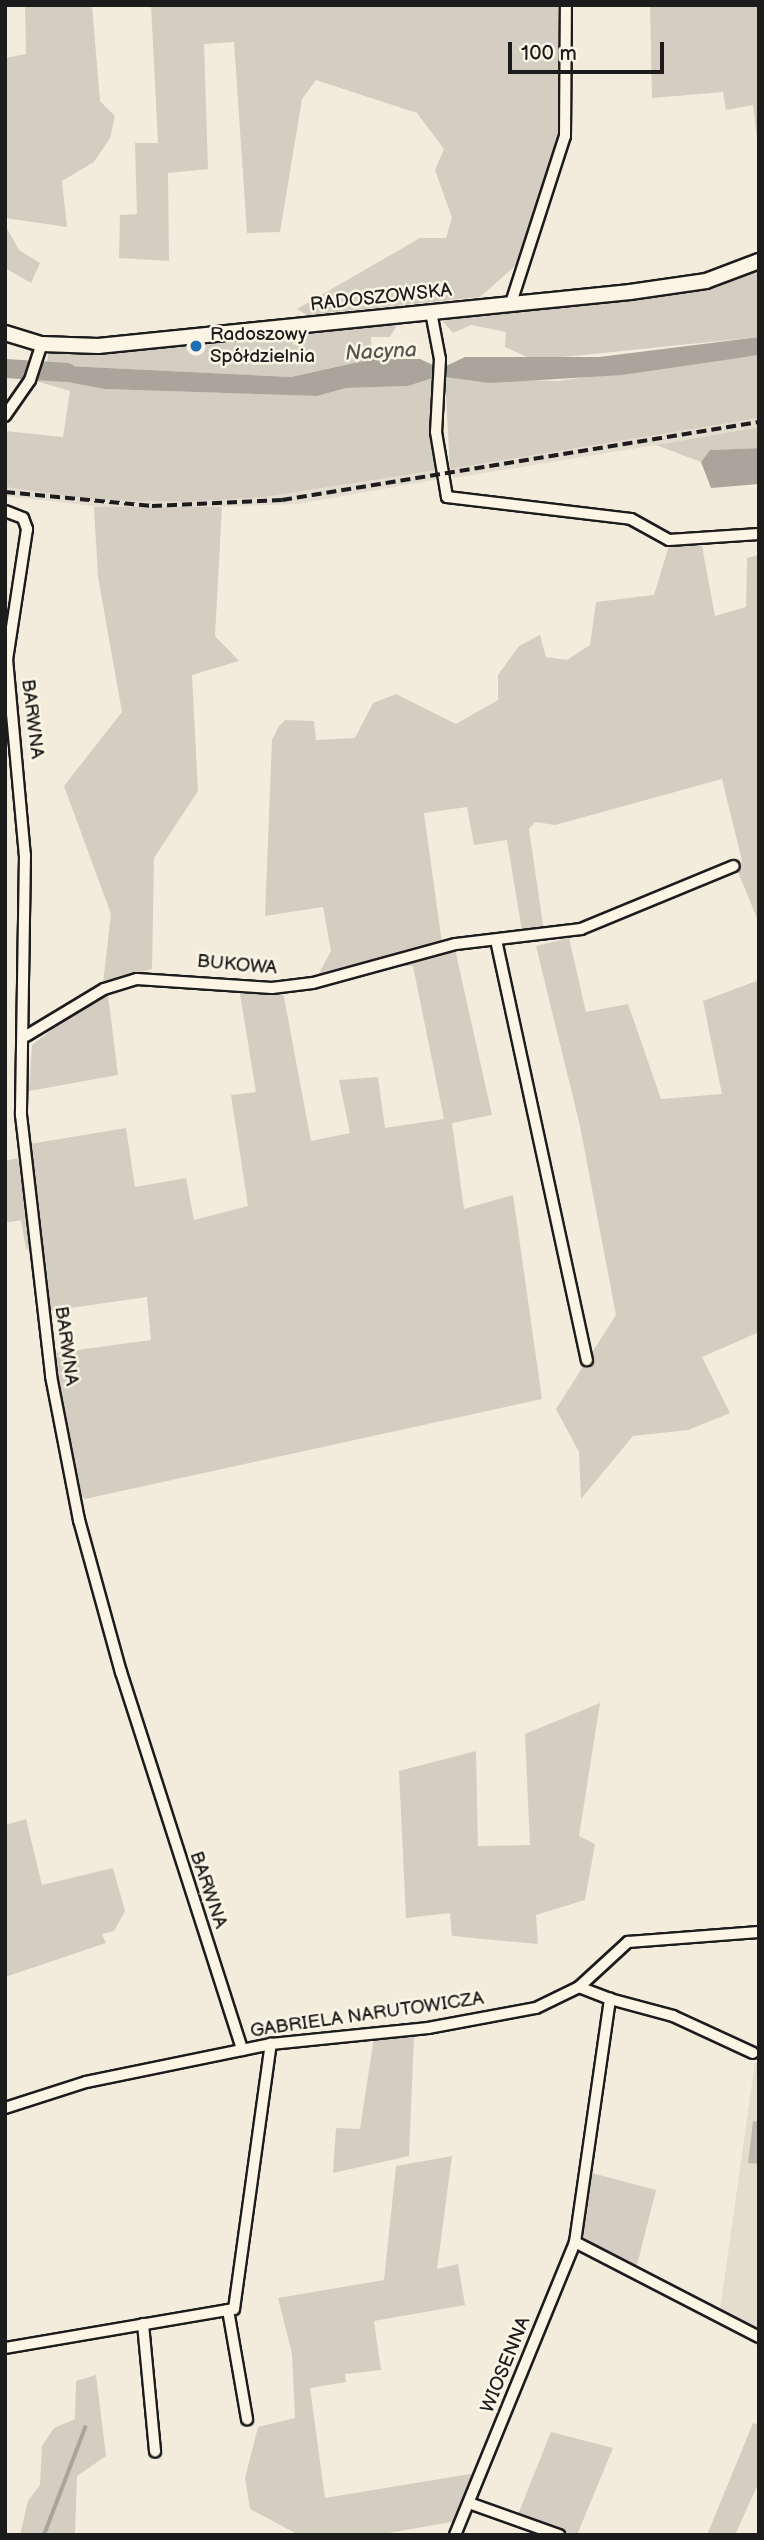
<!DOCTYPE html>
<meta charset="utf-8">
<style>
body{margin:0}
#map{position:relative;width:764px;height:2540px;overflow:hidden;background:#f3ecdd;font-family:"Balsamiq Sans",sans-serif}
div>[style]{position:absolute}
.built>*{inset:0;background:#e3ddcf}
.green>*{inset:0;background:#d3cec1}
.water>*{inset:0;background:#aaa59b}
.stream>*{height:3.5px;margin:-1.75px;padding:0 1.75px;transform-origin:1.75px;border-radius:1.75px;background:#aaa59b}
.river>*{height:19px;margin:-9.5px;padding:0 9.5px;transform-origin:9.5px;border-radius:9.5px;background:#aaa59b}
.building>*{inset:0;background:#beb9ae}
.roads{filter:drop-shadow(2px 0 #1c1c1c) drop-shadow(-2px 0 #1c1c1c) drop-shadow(0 2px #1c1c1c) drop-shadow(0 -2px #1c1c1c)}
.street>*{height:10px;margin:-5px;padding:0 5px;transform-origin:5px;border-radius:5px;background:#fcf5e5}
.secondary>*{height:14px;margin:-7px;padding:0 7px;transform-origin:7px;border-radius:7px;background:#fcf5e5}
.rail>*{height:3.5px;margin-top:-1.75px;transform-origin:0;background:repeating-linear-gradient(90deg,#1c1c1c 0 10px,transparent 0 15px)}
.dots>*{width:19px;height:19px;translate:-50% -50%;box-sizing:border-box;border:4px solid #fcf5e5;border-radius:50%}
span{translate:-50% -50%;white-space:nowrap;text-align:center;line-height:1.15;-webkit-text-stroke:5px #fcf5e5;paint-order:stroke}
.street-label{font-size:19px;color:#1c1c1c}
.poi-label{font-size:19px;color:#1c1c1c}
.left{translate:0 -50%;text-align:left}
.water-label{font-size:21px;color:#55534f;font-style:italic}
.frame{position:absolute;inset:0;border:7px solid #1c1c1c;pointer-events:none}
.scale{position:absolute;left:508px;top:42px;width:156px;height:32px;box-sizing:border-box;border:4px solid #1c1c1c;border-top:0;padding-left:9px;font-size:21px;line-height:24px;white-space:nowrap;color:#1c1c1c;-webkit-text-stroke:5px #fcf5e5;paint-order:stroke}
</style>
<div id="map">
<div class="built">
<div style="clip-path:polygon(759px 418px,759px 427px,656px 445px,454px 478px,450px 469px)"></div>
<div style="clip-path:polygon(438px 470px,440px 479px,297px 504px,127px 510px,5px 496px,5px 487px,97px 500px,190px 502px,265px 497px)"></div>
<div style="clip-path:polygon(755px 2062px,759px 2065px,759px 2331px,720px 2310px)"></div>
</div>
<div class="green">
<div style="clip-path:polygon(25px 5px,92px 5px,100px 101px,115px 116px,110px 138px,94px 162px,62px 181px,67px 227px,5px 218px,5px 58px,26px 54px)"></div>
<div style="clip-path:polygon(151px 5px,561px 5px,560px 135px,515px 266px,480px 297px,307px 315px,297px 309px,420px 238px,446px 238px,452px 218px,435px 170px,444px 149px,417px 113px,316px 80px,302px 99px,280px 232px,247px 233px,234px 42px,204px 44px,208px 169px,168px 173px,169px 261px,119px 258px,120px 215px,137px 214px,135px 143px,158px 143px)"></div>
<div style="clip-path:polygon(650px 5px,759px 5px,759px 156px,753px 105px,726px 110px,723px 92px,652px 98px)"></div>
<div style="clip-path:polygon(5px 225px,19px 250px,40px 263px,31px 283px,5px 268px)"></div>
<div style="clip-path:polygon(759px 269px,759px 337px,534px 360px,505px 347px,506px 332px,471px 325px,453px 333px,440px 318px,688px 289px)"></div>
<div style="clip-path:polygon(400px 320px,390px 337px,371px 337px,372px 359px,291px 377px,46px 365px,49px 352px,188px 347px)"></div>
<div style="clip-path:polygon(759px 355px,759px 418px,450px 469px,445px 377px,557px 381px)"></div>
<div style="clip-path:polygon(41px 377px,104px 389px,317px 396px,346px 388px,408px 386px,436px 377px,430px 429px,438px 470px,265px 497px,190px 502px,97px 500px,5px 487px,5px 431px,63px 437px,70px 391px,36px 381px)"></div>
<div style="clip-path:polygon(759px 427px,759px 448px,710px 450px,701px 462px,656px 445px)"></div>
<div style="clip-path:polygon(94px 507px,222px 507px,215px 636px,239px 661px,192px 675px,198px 791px,154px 858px,152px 969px,103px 983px,111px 914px,64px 786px,122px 712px,98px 577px)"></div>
<div style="clip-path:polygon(669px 545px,702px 546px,715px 616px,746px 607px,747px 558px,759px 555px,759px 923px,738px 872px,742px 861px,722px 779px,555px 825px,535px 822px,529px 829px,544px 932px,522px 931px,507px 840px,474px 845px,467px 807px,424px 813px,442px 943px,317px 977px,331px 951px,323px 907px,265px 916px,272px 740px,279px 726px,285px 720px,314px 721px,316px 740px,355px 738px,373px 703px,396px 694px,456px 724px,498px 700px,498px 675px,519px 646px,540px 635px,546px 657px,567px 660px,590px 645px,596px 602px,654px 595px)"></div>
<div style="clip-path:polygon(569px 938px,586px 1012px,628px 1004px,661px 1099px,722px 1094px,703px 1001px,759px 980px,759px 1332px,702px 1357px,730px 1413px,688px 1430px,633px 1436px,581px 1499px,579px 1452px,556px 1409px,616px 1315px,580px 1126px,536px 946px)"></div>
<div style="clip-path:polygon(455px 949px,492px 1115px,452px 1123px,464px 1209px,513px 1195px,542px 1399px,85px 1499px,77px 1493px,55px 1353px,151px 1340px,147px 1297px,49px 1311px,29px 1144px,126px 1128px,135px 1187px,186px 1178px,194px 1220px,248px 1206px,231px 1095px,256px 1092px,239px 988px,283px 992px,311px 1141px,350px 1133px,339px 1080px,378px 1077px,385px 1128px,444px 1119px,413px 966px,402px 966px)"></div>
<div style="clip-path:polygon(108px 995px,118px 1075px,29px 1091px,32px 1045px,88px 1002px)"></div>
<div style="clip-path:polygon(18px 1158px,31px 1248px,26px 1249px,21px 1220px,5px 1223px,5px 1161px)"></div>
<div style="clip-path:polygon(600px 1703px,579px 1836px,595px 1844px,585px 1900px,536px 1915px,538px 1944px,452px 1936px,450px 1913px,406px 1918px,399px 1771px,476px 1751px,478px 1846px,530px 1845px,525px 1734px)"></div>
<div style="clip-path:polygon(26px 1819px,42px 1885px,113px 1868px,125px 1911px,114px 1931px,102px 1934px,106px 1943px,5px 1977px,5px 1825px)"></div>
<div style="clip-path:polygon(414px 2036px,409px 2156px,333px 2173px,336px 2128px,360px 2129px,374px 2037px)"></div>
<div style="clip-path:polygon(452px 2156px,437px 2269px,458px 2264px,465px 2305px,374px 2321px,381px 2370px,345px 2374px,346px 2382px,310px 2388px,325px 2498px,476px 2473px,457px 2521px,377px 2535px,299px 2535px,250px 2509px,245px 2478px,258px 2427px,295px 2418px,292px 2354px,278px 2298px,384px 2280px,396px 2166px)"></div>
<div style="clip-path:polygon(588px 2172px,656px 2190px,636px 2269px,582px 2236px)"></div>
<div style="clip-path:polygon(96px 2375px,106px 2456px,77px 2476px,75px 2535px,20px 2535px,28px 2501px,40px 2485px,42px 2446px,54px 2428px,75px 2419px,76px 2381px)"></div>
<div style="clip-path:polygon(753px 2423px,759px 2425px,759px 2482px,735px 2535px,707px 2535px)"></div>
<div style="clip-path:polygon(551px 2432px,613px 2448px,577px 2535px,517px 2517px)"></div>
</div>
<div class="water">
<div style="clip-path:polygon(759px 337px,759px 355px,622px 375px,490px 383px,445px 377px,446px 366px,465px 357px,599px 357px)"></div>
<div style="clip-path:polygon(372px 359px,420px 359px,435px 366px,436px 377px,408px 386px,346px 388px,317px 396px,104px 389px,41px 377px,46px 365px,291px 377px)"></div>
<div style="clip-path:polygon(759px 448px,759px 484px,711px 488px,701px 462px,710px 450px)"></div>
</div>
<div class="stream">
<div style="left:44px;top:2535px;width:115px;rotate:-69deg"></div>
</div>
<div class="river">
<div style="left:5px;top:368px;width:62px;rotate:3.7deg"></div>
</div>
<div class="building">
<div style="clip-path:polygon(753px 2121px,759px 2122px,759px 2164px,748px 2163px)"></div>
</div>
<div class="roads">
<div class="street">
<div style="left:511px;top:303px;width:176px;rotate:-72.1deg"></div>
<div style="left:565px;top:136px;width:131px;rotate:-89.6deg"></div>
<div style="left:431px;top:312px;width:48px;rotate:79.2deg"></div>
<div style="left:440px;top:359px;width:73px;rotate:93.1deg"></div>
<div style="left:436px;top:432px;width:66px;rotate:80.4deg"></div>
<div style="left:447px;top:497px;width:185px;rotate:6.8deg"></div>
<div style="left:631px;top:519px;width:43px;rotate:28.9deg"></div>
<div style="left:669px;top:540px;width:90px;rotate:-3.8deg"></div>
<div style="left:5px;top:416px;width:44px;rotate:-55.2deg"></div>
<div style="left:30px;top:380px;width:38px;rotate:-72deg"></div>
<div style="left:5px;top:511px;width:19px;rotate:21deg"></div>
<div style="left:23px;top:518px;width:12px;rotate:70deg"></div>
<div style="left:27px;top:529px;width:132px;rotate:98.7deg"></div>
<div style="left:7px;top:659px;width:197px;rotate:84.8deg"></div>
<div style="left:25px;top:855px;width:260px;rotate:90.9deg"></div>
<div style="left:21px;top:1115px;width:263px;rotate:83.4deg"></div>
<div style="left:51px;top:1376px;width:147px;rotate:79deg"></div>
<div style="left:79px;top:1520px;width:158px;rotate:74.6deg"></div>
<div style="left:121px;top:1672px;width:397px;rotate:72.2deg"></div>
<div style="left:496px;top:940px;width:430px;rotate:77.8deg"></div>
<div style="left:26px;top:1036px;width:91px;rotate:-31.1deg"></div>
<div style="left:104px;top:989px;width:34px;rotate:-17deg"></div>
<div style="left:137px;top:979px;width:135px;rotate:3.8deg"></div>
<div style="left:272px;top:988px;width:41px;rotate:-7deg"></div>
<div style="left:313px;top:983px;width:148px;rotate:-15.3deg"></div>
<div style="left:456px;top:944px;width:126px;rotate:-6.8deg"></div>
<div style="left:581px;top:929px;width:165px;rotate:-22.4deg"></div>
<div style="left:610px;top:1999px;width:65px;rotate:15.1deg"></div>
<div style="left:673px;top:2016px;width:88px;rotate:24.8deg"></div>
<div style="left:5px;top:2108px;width:85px;rotate:-17.8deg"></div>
<div style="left:86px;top:2082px;width:189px;rotate:-11.6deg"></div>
<div style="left:271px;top:2044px;width:158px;rotate:-5.8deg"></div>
<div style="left:428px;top:2028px;width:110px;rotate:-10.5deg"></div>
<div style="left:536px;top:2008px;width:48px;rotate:-26deg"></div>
<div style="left:579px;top:1987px;width:67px;rotate:-42.6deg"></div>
<div style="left:628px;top:1942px;width:131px;rotate:-4.4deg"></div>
<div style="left:575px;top:2242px;width:207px;rotate:27.3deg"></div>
<div style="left:228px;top:2310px;width:111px;rotate:80.1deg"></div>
<div style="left:143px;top:2324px;width:128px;rotate:84.6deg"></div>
<div style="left:5px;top:2348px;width:232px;rotate:-9.7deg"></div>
<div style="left:234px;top:2309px;width:268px;rotate:-82.1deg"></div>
<div style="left:469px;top:2503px;width:96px;rotate:19.6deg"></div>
<div style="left:455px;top:2535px;width:317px;rotate:-67.7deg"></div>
<div style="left:575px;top:2242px;width:246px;rotate:-81.8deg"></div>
<div style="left:610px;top:1999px;width:33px;rotate:-159deg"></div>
</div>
<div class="secondary">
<div style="left:5px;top:333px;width:39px;rotate:17deg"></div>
<div style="left:42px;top:344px;width:56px;rotate:2deg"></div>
<div style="left:98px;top:346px;width:535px;rotate:-5.8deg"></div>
<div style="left:630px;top:292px;width:77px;rotate:-8.2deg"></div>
<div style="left:706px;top:281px;width:57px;rotate:-20.7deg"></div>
</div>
</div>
<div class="rail">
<div style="left:5px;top:492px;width:148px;rotate:5.4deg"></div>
<div style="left:152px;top:506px;width:130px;rotate:-2.6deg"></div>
<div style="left:282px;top:500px;width:483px;rotate:-9.3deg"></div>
</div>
<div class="dots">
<div style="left:196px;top:346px;background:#1f6fb2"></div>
</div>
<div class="street-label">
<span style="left:381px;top:298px;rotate:-6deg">RADOSZOWSKA</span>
<span style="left:32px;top:719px;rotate:83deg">BARWNA</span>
<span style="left:237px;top:965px;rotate:5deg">BUKOWA</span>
<span style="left:66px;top:1346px;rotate:82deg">BARWNA</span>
<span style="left:208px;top:1890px;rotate:71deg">BARWNA</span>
<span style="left:367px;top:2015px;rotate:-8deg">GABRIELA NARUTOWICZA</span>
<span style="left:506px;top:2365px;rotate:-68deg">WIOSENNA</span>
</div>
<div class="poi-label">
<span class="left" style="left:210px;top:346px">Radoszowy<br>Spółdzielnia</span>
</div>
<div class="water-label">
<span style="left:381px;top:352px;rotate:-3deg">Nacyna</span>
</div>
<div class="frame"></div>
<div class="scale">100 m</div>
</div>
